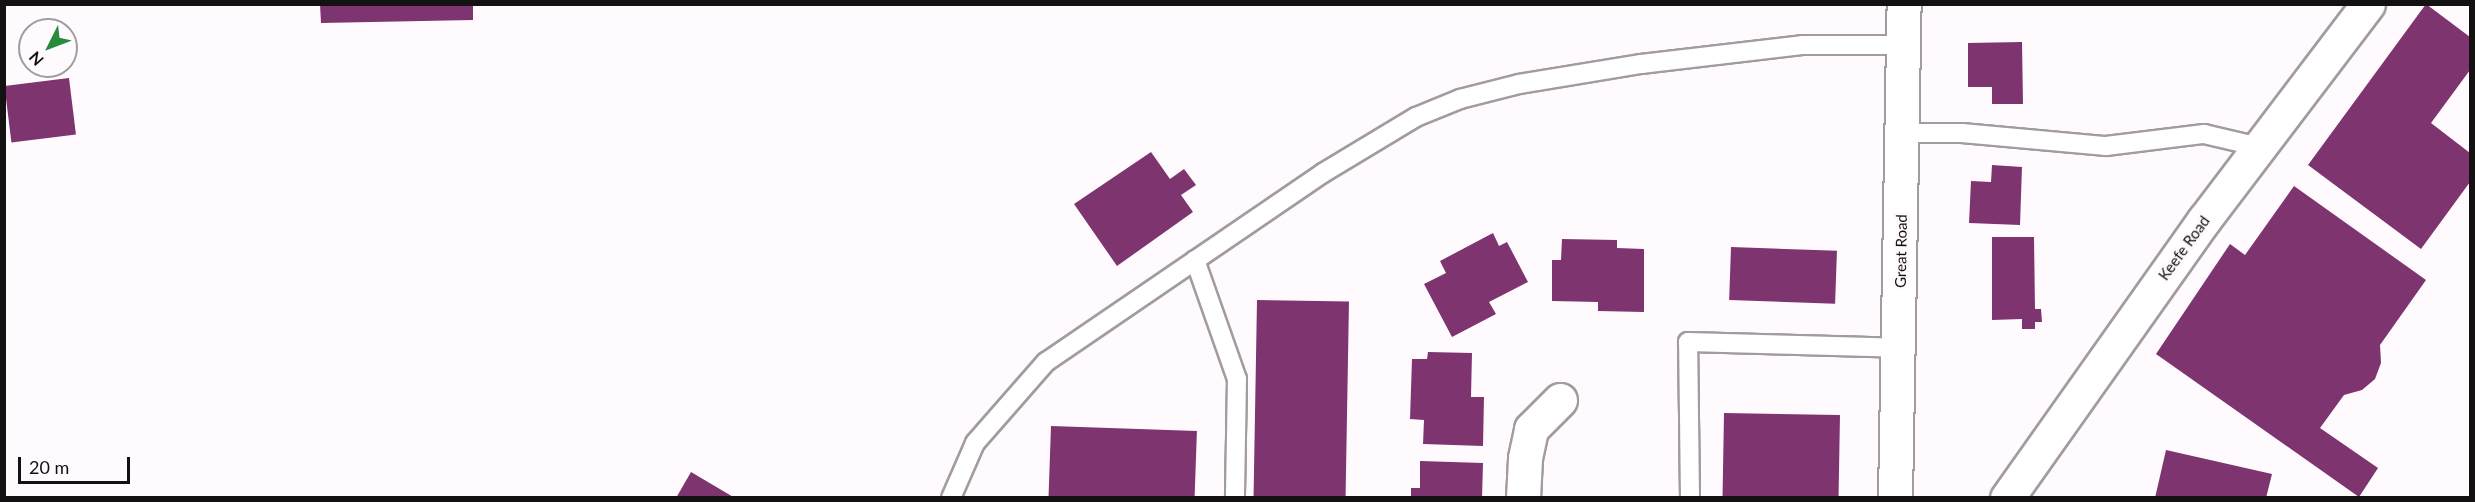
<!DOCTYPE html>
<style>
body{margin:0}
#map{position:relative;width:2475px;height:502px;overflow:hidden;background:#fffafd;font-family:Lato,sans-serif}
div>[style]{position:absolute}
.building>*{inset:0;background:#7d346f;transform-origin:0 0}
.roads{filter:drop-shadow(2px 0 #a29ba0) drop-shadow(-2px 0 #a29ba0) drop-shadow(0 2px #a29ba0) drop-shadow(0 -2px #a29ba0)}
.lane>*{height:18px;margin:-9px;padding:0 9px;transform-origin:9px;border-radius:9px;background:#fff}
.street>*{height:33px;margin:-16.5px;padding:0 16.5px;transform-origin:16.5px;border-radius:16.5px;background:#fff}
.secondary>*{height:33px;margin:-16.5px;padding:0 16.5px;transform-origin:16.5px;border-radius:16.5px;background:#fff}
span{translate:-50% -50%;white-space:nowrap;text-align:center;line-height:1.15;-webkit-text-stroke:6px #fffafd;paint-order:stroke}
.street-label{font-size:15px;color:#141113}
.frame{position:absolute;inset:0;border:6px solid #141113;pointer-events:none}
.north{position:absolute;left:18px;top:18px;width:60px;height:60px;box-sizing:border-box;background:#fffafd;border:2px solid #a19d9f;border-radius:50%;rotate:228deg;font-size:16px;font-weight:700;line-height:24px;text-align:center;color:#141113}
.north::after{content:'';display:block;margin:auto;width:21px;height:27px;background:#288a3d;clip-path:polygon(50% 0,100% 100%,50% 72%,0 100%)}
.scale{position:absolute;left:18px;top:457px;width:112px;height:27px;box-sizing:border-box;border:3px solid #141113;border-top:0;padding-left:8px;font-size:18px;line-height:21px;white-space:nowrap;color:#141113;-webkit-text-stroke:4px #fffafd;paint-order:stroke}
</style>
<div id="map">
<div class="building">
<div style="clip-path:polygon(320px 4px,473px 4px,473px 20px,321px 23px)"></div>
<div style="clip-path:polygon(2426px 4px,2470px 37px,2470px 70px,2431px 123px,2470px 153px,2470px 182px,2421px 249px,2308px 165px)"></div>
<div style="clip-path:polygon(2022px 42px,2023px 104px,1992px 104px,1992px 87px,1968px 87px,1968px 43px)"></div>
<div style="left:69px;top:78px;width:57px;height:65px;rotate:83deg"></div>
<div style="clip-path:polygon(1151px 152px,1170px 179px,1184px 169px,1196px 185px,1181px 195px,1193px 212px,1117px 266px,1074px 204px)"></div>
<div style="clip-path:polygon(1992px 165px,2022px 167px,2020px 225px,1969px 223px,1971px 181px,1991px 182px)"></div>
<div style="clip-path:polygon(2294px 186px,2426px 280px,2380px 345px,2381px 363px,2375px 379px,2362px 390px,2344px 395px,2320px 428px,2378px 468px,2359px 497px,2156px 354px,2230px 244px,2245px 255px)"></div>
<div style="clip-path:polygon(1493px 233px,1499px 246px,1507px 242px,1528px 282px,1489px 302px,1496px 314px,1452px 337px,1424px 284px,1446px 273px,1440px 261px)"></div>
<div style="clip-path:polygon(1992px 237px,2034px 237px,2035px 309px,2041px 309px,2042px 322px,2035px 322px,2035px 329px,2022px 329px,2022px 319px,1992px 320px)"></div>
<div style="clip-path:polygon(1562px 239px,1617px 240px,1617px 248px,1644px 249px,1644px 312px,1598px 311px,1598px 302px,1552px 301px,1552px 260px,1561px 260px)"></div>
<div style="left:1731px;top:247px;width:106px;height:53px;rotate:2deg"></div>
<div style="left:1257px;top:300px;width:92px;height:198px;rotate:1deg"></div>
<div style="clip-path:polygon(1428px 352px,1472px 353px,1471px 397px,1484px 397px,1483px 446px,1423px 444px,1424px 420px,1410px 419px,1412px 359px,1427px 359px)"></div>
<div style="left:1724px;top:413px;width:116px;height:85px;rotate:1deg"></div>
<div style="left:1051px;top:426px;width:146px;height:72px;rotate:2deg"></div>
<div style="clip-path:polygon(2166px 450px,2272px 474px,2266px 498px,2155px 498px)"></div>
<div style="clip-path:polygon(1420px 461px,1483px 463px,1482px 498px,1411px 498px,1411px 488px,1420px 488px)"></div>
<div style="clip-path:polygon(691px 472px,735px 498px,676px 498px)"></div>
</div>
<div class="roads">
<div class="lane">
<div style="left:1903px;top:133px;width:59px"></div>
<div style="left:1962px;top:133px;width:145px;rotate:5.2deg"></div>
<div style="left:2106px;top:146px;width:99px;rotate:-7deg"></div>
<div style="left:2204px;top:134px;width:57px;rotate:13.1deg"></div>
<div style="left:1195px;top:260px;width:126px;rotate:70.6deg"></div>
<div style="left:1237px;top:379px;width:119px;rotate:91deg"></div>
<div style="left:951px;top:498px;width:60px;rotate:-66.4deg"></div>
<div style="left:975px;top:443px;width:108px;rotate:-48.8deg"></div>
<div style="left:1046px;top:362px;width:335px;rotate:-34.3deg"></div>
<div style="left:1323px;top:173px;width:109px;rotate:-31.1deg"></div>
<div style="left:1416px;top:117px;width:48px;rotate:-22.2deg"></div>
<div style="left:1460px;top:99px;width:61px;rotate:-14.3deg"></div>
<div style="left:1519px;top:84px;width:124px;rotate:-9.3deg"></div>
<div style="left:1641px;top:64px;width:162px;rotate:-6.7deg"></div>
<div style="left:1802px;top:45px;width:102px"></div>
<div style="left:1690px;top:498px;width:156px;rotate:-90.7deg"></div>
<div style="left:1688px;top:342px;width:210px;rotate:1.6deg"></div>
</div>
<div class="street">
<div style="left:1523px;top:498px;width:40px;rotate:-87.1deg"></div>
<div style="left:1525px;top:458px;width:30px;rotate:-78deg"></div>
<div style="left:1531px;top:429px;width:41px;rotate:-45deg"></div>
<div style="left:2007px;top:498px;width:341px;rotate:-54.7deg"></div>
<div style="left:2204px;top:220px;width:271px;rotate:-52.8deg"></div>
</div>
<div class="secondary">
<div style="left:1895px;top:498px;width:494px;rotate:-89deg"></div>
</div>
</div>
<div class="street-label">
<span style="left:2184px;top:248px;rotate:-54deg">Keefe Road</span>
<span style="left:1901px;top:251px;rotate:-89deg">Great Road</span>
</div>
<div class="frame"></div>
<div class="north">N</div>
<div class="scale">20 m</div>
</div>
